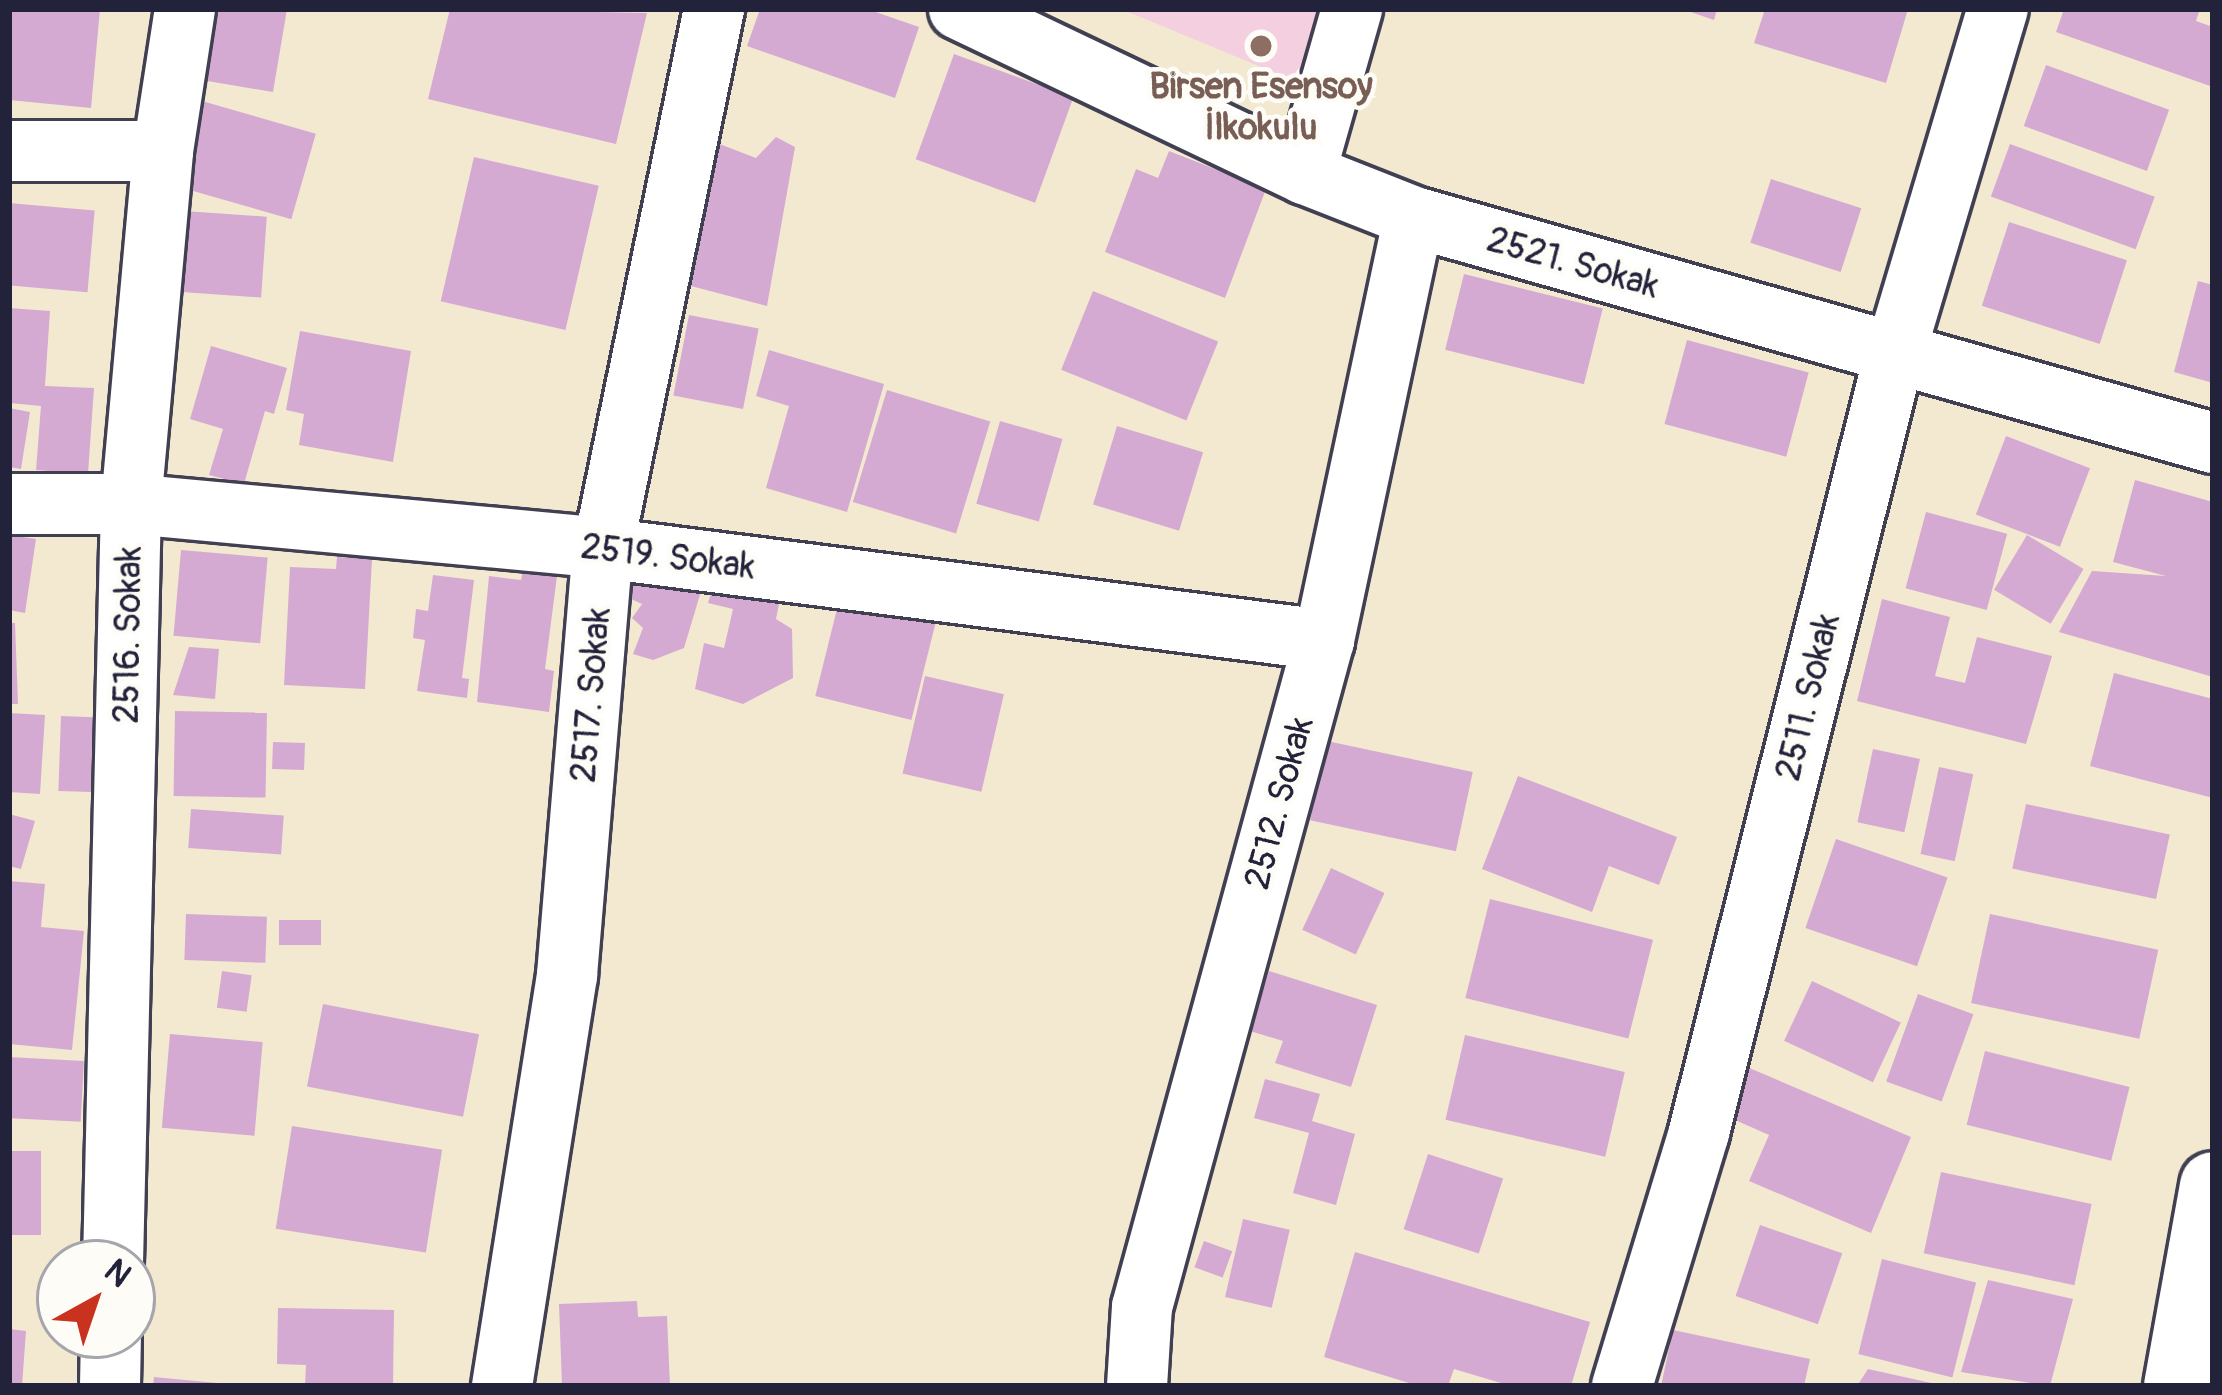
<!DOCTYPE html>
<meta charset="utf-8">
<style>
body{margin:0}
#map{position:relative;width:2222px;height:1395px;overflow:hidden;background:#f3e9d1;font-family:Pangolin,sans-serif}
div>[style]{position:absolute}
.built>*{inset:0;background:#f3cfe0}
.building>*{inset:0;background:#d5aad2;transform-origin:0 0}
.roads{filter:drop-shadow(3px 0 #414052) drop-shadow(-3px 0 #414052) drop-shadow(0 3px #414052) drop-shadow(0 -3px #414052)}
.minor>*{height:60px;margin:-30px;padding:0 30px;transform-origin:30px;border-radius:30px;background:#fff}
.tertiary>*{height:66px;margin:-33px;padding:0 33px;transform-origin:33px;border-radius:33px;background:#fff}
.dots>*{width:33px;height:33px;translate:-50% -50%;box-sizing:border-box;border:6px solid #fdfcf7;border-radius:50%}
span{translate:-50% -50%;white-space:nowrap;text-align:center;line-height:1.15;-webkit-text-stroke:9px #fdfcf7;paint-order:stroke}
.education-label{font-size:36px;color:#785e54;font-weight:700}
.street-label{font-size:36px;color:#22223b}
.frame{position:absolute;inset:0;border:12px solid #22223b;pointer-events:none}
.north{position:absolute;left:36px;top:1239px;width:120px;height:120px;box-sizing:border-box;background:#fdfcf7;border:3px solid #a5a5ac;border-radius:50%;rotate:40deg;font-size:33px;font-weight:700;line-height:48px;text-align:center;color:#22223b}
.north::after{content:'';display:block;margin:auto;width:42px;height:54px;background:#c8321e;clip-path:polygon(50% 0,100% 100%,50% 72%,0 100%)}
</style>
<div id="map">
<div class="built">
<div style="clip-path:polygon(1121px 9px,1325px 9px,1300px 83px)"></div>
</div>
<div class="building">
<div style="clip-path:polygon(9px 9px,100px 9px,91px 108px,9px 100px)"></div>
<div style="clip-path:polygon(195px 9px,287px 9px,273px 92px,184px 77px)"></div>
<div style="clip-path:polygon(450px 9px,647px 13px,616px 144px,428px 99px)"></div>
<div style="clip-path:polygon(760px 9px,867px 9px,919px 27px,895px 98px,747px 46px)"></div>
<div style="clip-path:polygon(1682px 9px,1717px 9px,1714px 20px)"></div>
<div style="clip-path:polygon(1765px 9px,1908px 9px,1886px 83px,1754px 43px)"></div>
<div style="clip-path:polygon(2064px 9px,2200px 9px,2196px 21px,2213px 27px,2213px 87px,2056px 32px)"></div>
<div style="left:954px;top:54px;width:127px;height:112px;rotate:20deg"></div>
<div style="left:2046px;top:65px;width:131px;height:65px;rotate:20deg"></div>
<div style="left:188px;top:97px;width:133px;height:89px;rotate:16deg"></div>
<div style="clip-path:polygon(776px 137px,795px 147px,767px 306px,691px 286px,709px 140px,756px 158px)"></div>
<div style="left:2010px;top:144px;width:154px;height:56px;rotate:20deg"></div>
<div style="clip-path:polygon(1169px 151px,1266px 189px,1225px 298px,1105px 252px,1136px 169px,1158px 178px)"></div>
<div style="left:474px;top:157px;width:128px;height:148px;rotate:13deg"></div>
<div style="left:1771px;top:179px;width:95px;height:67px;rotate:18deg"></div>
<div style="left:9px;top:203px;width:86px;height:82px;rotate:5deg"></div>
<div style="left:170px;top:210px;width:97px;height:81px;rotate:4deg"></div>
<div style="left:2009px;top:222px;width:124px;height:88px;rotate:18deg"></div>
<div style="left:1464px;top:274px;width:143px;height:78px;rotate:14deg"></div>
<div style="clip-path:polygon(2198px 281px,2213px 285px,2213px 383px,2174px 372px)"></div>
<div style="left:1093px;top:291px;width:135px;height:85px;rotate:22deg"></div>
<div style="clip-path:polygon(9px 308px,50px 311px,45px 386px,94px 388px,88px 474px,36px 470px,41px 406px,9px 403px)"></div>
<div style="left:689px;top:315px;width:71px;height:82px;rotate:11deg"></div>
<div style="clip-path:polygon(300px 331px,411px 351px,393px 462px,299px 445px,304px 414px,286px 410px)"></div>
<div style="left:1687px;top:340px;width:126px;height:87px;rotate:15deg"></div>
<div style="clip-path:polygon(211px 346px,287px 368px,274px 414px,265px 411px,244px 484px,209px 475px,223px 429px,190px 419px)"></div>
<div style="clip-path:polygon(769px 350px,884px 384px,847px 512px,766px 488px,789px 406px,756px 396px)"></div>
<div style="left:887px;top:390px;width:108px;height:117px;rotate:17deg"></div>
<div style="clip-path:polygon(9px 408px,30px 412px,21px 469px,9px 467px)"></div>
<div style="left:1000px;top:421px;width:65px;height:86px;rotate:16deg"></div>
<div style="left:1117px;top:426px;width:90px;height:82px;rotate:17deg"></div>
<div style="left:2006px;top:436px;width:90px;height:84px;rotate:21deg"></div>
<div style="clip-path:polygon(2135px 480px,2213px 502px,2213px 677px,2059px 632px,2092px 571px,2166px 576px,2113px 562px)"></div>
<div style="left:1926px;top:512px;width:84px;height:79px;rotate:15deg"></div>
<div style="clip-path:polygon(9px 535px,36px 539px,25px 613px,9px 610px)"></div>
<div style="left:2027px;top:535px;width:66px;height:64px;rotate:31deg"></div>
<div style="left:181px;top:550px;width:87px;height:86px;rotate:5deg"></div>
<div style="clip-path:polygon(337px 557px,372px 559px,365px 689px,284px 685px,290px 567px,336px 569px)"></div>
<div style="clip-path:polygon(630px 569px,705px 578px,684px 648px,653px 660px,633px 654px,643px 628px,632px 618px,642px 604px,620px 594px)"></div>
<div style="clip-path:polygon(718px 570px,783px 584px,776px 619px,792px 629px,793px 678px,743px 704px,695px 689px,704px 643px,724px 648px,733px 609px,708px 603px)"></div>
<div style="clip-path:polygon(523px 571px,557px 576px,545px 669px,554px 671px,549px 712px,477px 702px,489px 576px,521px 580px)"></div>
<div style="clip-path:polygon(433px 575px,474px 580px,462px 678px,469px 679px,467px 698px,417px 691px,425px 640px,413px 638px,416px 609px,428px 611px)"></div>
<div style="left:840px;top:597px;width:99px;height:102px;rotate:14deg"></div>
<div style="clip-path:polygon(1882px 599px,1950px 617px,1935px 676px,1965px 683px,1977px 637px,2052px 656px,2026px 744px,1857px 701px)"></div>
<div style="clip-path:polygon(9px 623px,15px 623px,18px 704px,9px 704px)"></div>
<div style="clip-path:polygon(189px 647px,219px 649px,215px 699px,173px 695px)"></div>
<div style="clip-path:polygon(2114px 673px,2213px 699px,2213px 798px,2090px 766px)"></div>
<div style="left:925px;top:676px;width:81px;height:100px;rotate:13deg"></div>
<div style="left:175px;top:711px;width:92px;height:85px;rotate:1deg"></div>
<div style="clip-path:polygon(9px 713px,45px 715px,40px 794px,9px 792px)"></div>
<div style="left:61px;top:716px;width:33px;height:75px;rotate:2deg"></div>
<div style="left:1327px;top:741px;width:149px;height:81px;rotate:12deg"></div>
<div style="left:273px;top:742px;width:32px;height:27px;rotate:2deg"></div>
<div style="left:1873px;top:749px;width:48px;height:75px;rotate:12deg"></div>
<div style="left:1939px;top:767px;width:35px;height:89px;rotate:12deg"></div>
<div style="clip-path:polygon(1518px 776px,1677px 837px,1659px 885px,1609px 866px,1592px 912px,1482px 869px)"></div>
<div style="left:2026px;top:804px;width:147px;height:66px;rotate:12deg"></div>
<div style="left:191px;top:809px;width:93px;height:39px;rotate:4deg"></div>
<div style="clip-path:polygon(9px 814px,35px 821px,21px 869px,9px 866px)"></div>
<div style="left:1836px;top:839px;width:118px;height:94px;rotate:19deg"></div>
<div style="left:1331px;top:868px;width:59px;height:68px;rotate:25deg"></div>
<div style="clip-path:polygon(9px 881px,45px 884px,41px 927px,84px 931px,72px 1050px,9px 1044px)"></div>
<div style="left:1490px;top:899px;width:168px;height:102px;rotate:14deg"></div>
<div style="left:186px;top:914px;width:81px;height:46px;rotate:2deg"></div>
<div style="left:1990px;top:914px;width:172px;height:91px;rotate:12deg"></div>
<div style="left:279px;top:920px;width:42px;height:25px"></div>
<div style="left:222px;top:971px;width:30px;height:37px;rotate:8deg"></div>
<div style="clip-path:polygon(1269px 971px,1377px 1005px,1351px 1087px,1275px 1063px,1283px 1041px,1250px 1031px)"></div>
<div style="left:1812px;top:981px;width:98px;height:66px;rotate:25deg"></div>
<div style="left:1918px;top:994px;width:59px;height:93px;rotate:20deg"></div>
<div style="left:323px;top:1004px;width:159px;height:84px;rotate:11deg"></div>
<div style="left:170px;top:1034px;width:93px;height:94px;rotate:5deg"></div>
<div style="left:1465px;top:1035px;width:164px;height:87px;rotate:13deg"></div>
<div style="left:1985px;top:1051px;width:149px;height:76px;rotate:14deg"></div>
<div style="left:9px;top:1057px;width:75px;height:61px;rotate:3deg"></div>
<div style="clip-path:polygon(1747px 1067px,1911px 1137px,1871px 1233px,1749px 1181px,1769px 1135px,1726px 1116px)"></div>
<div style="clip-path:polygon(1265px 1079px,1320px 1094px,1312px 1121px,1355px 1134px,1336px 1205px,1293px 1193px,1309px 1133px,1254px 1118px)"></div>
<div style="left:292px;top:1126px;width:152px;height:104px;rotate:9deg"></div>
<div style="left:9px;top:1151px;width:32px;height:84px"></div>
<div style="left:1428px;top:1154px;width:79px;height:79px;rotate:18deg"></div>
<div style="left:1941px;top:1172px;width:154px;height:83px;rotate:12deg"></div>
<div style="left:1243px;top:1219px;width:48px;height:80px;rotate:13deg"></div>
<div style="left:1760px;top:1225px;width:87px;height:75px;rotate:19deg"></div>
<div style="left:1204px;top:1241px;width:30px;height:28px;rotate:20deg"></div>
<div style="clip-path:polygon(1355px 1252px,1590px 1322px,1571px 1386px,1511px 1386px,1454px 1369px,1448px 1386px,1419px 1386px,1324px 1357px)"></div>
<div style="left:1882px;top:1259px;width:97px;height:98px;rotate:14deg"></div>
<div style="clip-path:polygon(1988px 1280px,2073px 1299px,2050px 1386px,1961px 1372px)"></div>
<div style="clip-path:polygon(637px 1301px,638px 1317px,667px 1316px,670px 1386px,562px 1386px,559px 1304px)"></div>
<div style="clip-path:polygon(278px 1308px,394px 1310px,393px 1386px,305px 1386px,306px 1365px,277px 1364px)"></div>
<div style="clip-path:polygon(9px 1329px,26px 1331px,22px 1386px,9px 1386px)"></div>
<div style="clip-path:polygon(1673px 1330px,1810px 1359px,1804px 1386px,1661px 1386px)"></div>
<div style="clip-path:polygon(1868px 1369px,1936px 1384px,1936px 1386px,1857px 1386px)"></div>
<div style="clip-path:polygon(154px 1377px,217px 1383px,217px 1386px,153px 1386px)"></div>
</div>
<div class="roads">
<div class="minor">
<div style="left:959px;top:9px;width:383px;rotate:25.5deg"></div>
<div style="left:1305px;top:174px;width:117px;rotate:21.5deg"></div>
<div style="left:1414px;top:217px;width:830px;rotate:15.79deg"></div>
<div style="left:9px;top:151px;width:154px"></div>
<div style="left:1305px;top:174px;width:172px;rotate:-74.1deg"></div>
<div style="left:9px;top:504px;width:122px"></div>
<div style="left:131px;top:504px;width:474px;rotate:5.3deg"></div>
<div style="left:603px;top:548px;width:727px;rotate:7.27deg"></div>
<div style="left:113px;top:1263px;width:759px;rotate:-88.64deg"></div>
<div style="left:131px;top:504px;width:354px;rotate:-84.8deg"></div>
<div style="left:163px;top:151px;width:144px;rotate:-81.2deg"></div>
<div style="left:110px;top:1386px;width:51px;rotate:-88.9deg"></div>
<div style="left:502px;top:1386px;width:416px;rotate:-81deg"></div>
<div style="left:567px;top:975px;width:429px;rotate:-85.2deg"></div>
<div style="left:603px;top:548px;width:550px;rotate:-78.36deg"></div>
<div style="left:1137px;top:1386px;width:79px;rotate:-86.4deg"></div>
<div style="left:1142px;top:1307px;width:691px;rotate:-74.74deg"></div>
<div style="left:1324px;top:640px;width:432px;rotate:-78deg"></div>
<div style="left:1622px;top:1386px;width:265px;rotate:-73.1deg"></div>
<div style="left:1699px;top:1132px;width:799px;rotate:-75.88deg"></div>
<div style="left:1894px;top:357px;width:363px;rotate:-73.4deg"></div>
</div>
<div class="tertiary">
<div style="left:2177px;top:1386px;width:204px;rotate:-79.8deg"></div>
</div>
</div>
<div class="dots">
<div style="left:1261px;top:46px;background:#8d6e63"></div>
</div>
<div class="education-label">
<span style="left:1261px;top:107px">Birsen Esensoy<br>İlkokulu</span>
</div>
<div class="street-label">
<span style="left:1573px;top:263px;rotate:16deg">2521. Sokak</span>
<span style="left:668px;top:557px;rotate:7deg">2519. Sokak</span>
<span style="left:128px;top:635px;rotate:-89deg">2516. Sokak</span>
<span style="left:591px;top:695px;rotate:-85deg">2517. Sokak</span>
<span style="left:1808px;top:697px;rotate:-76deg">2511. Sokak</span>
<span style="left:1279px;top:803px;rotate:-75deg">2512. Sokak</span>
</div>
<div class="frame"></div>
<div class="north">N</div>
</div>
